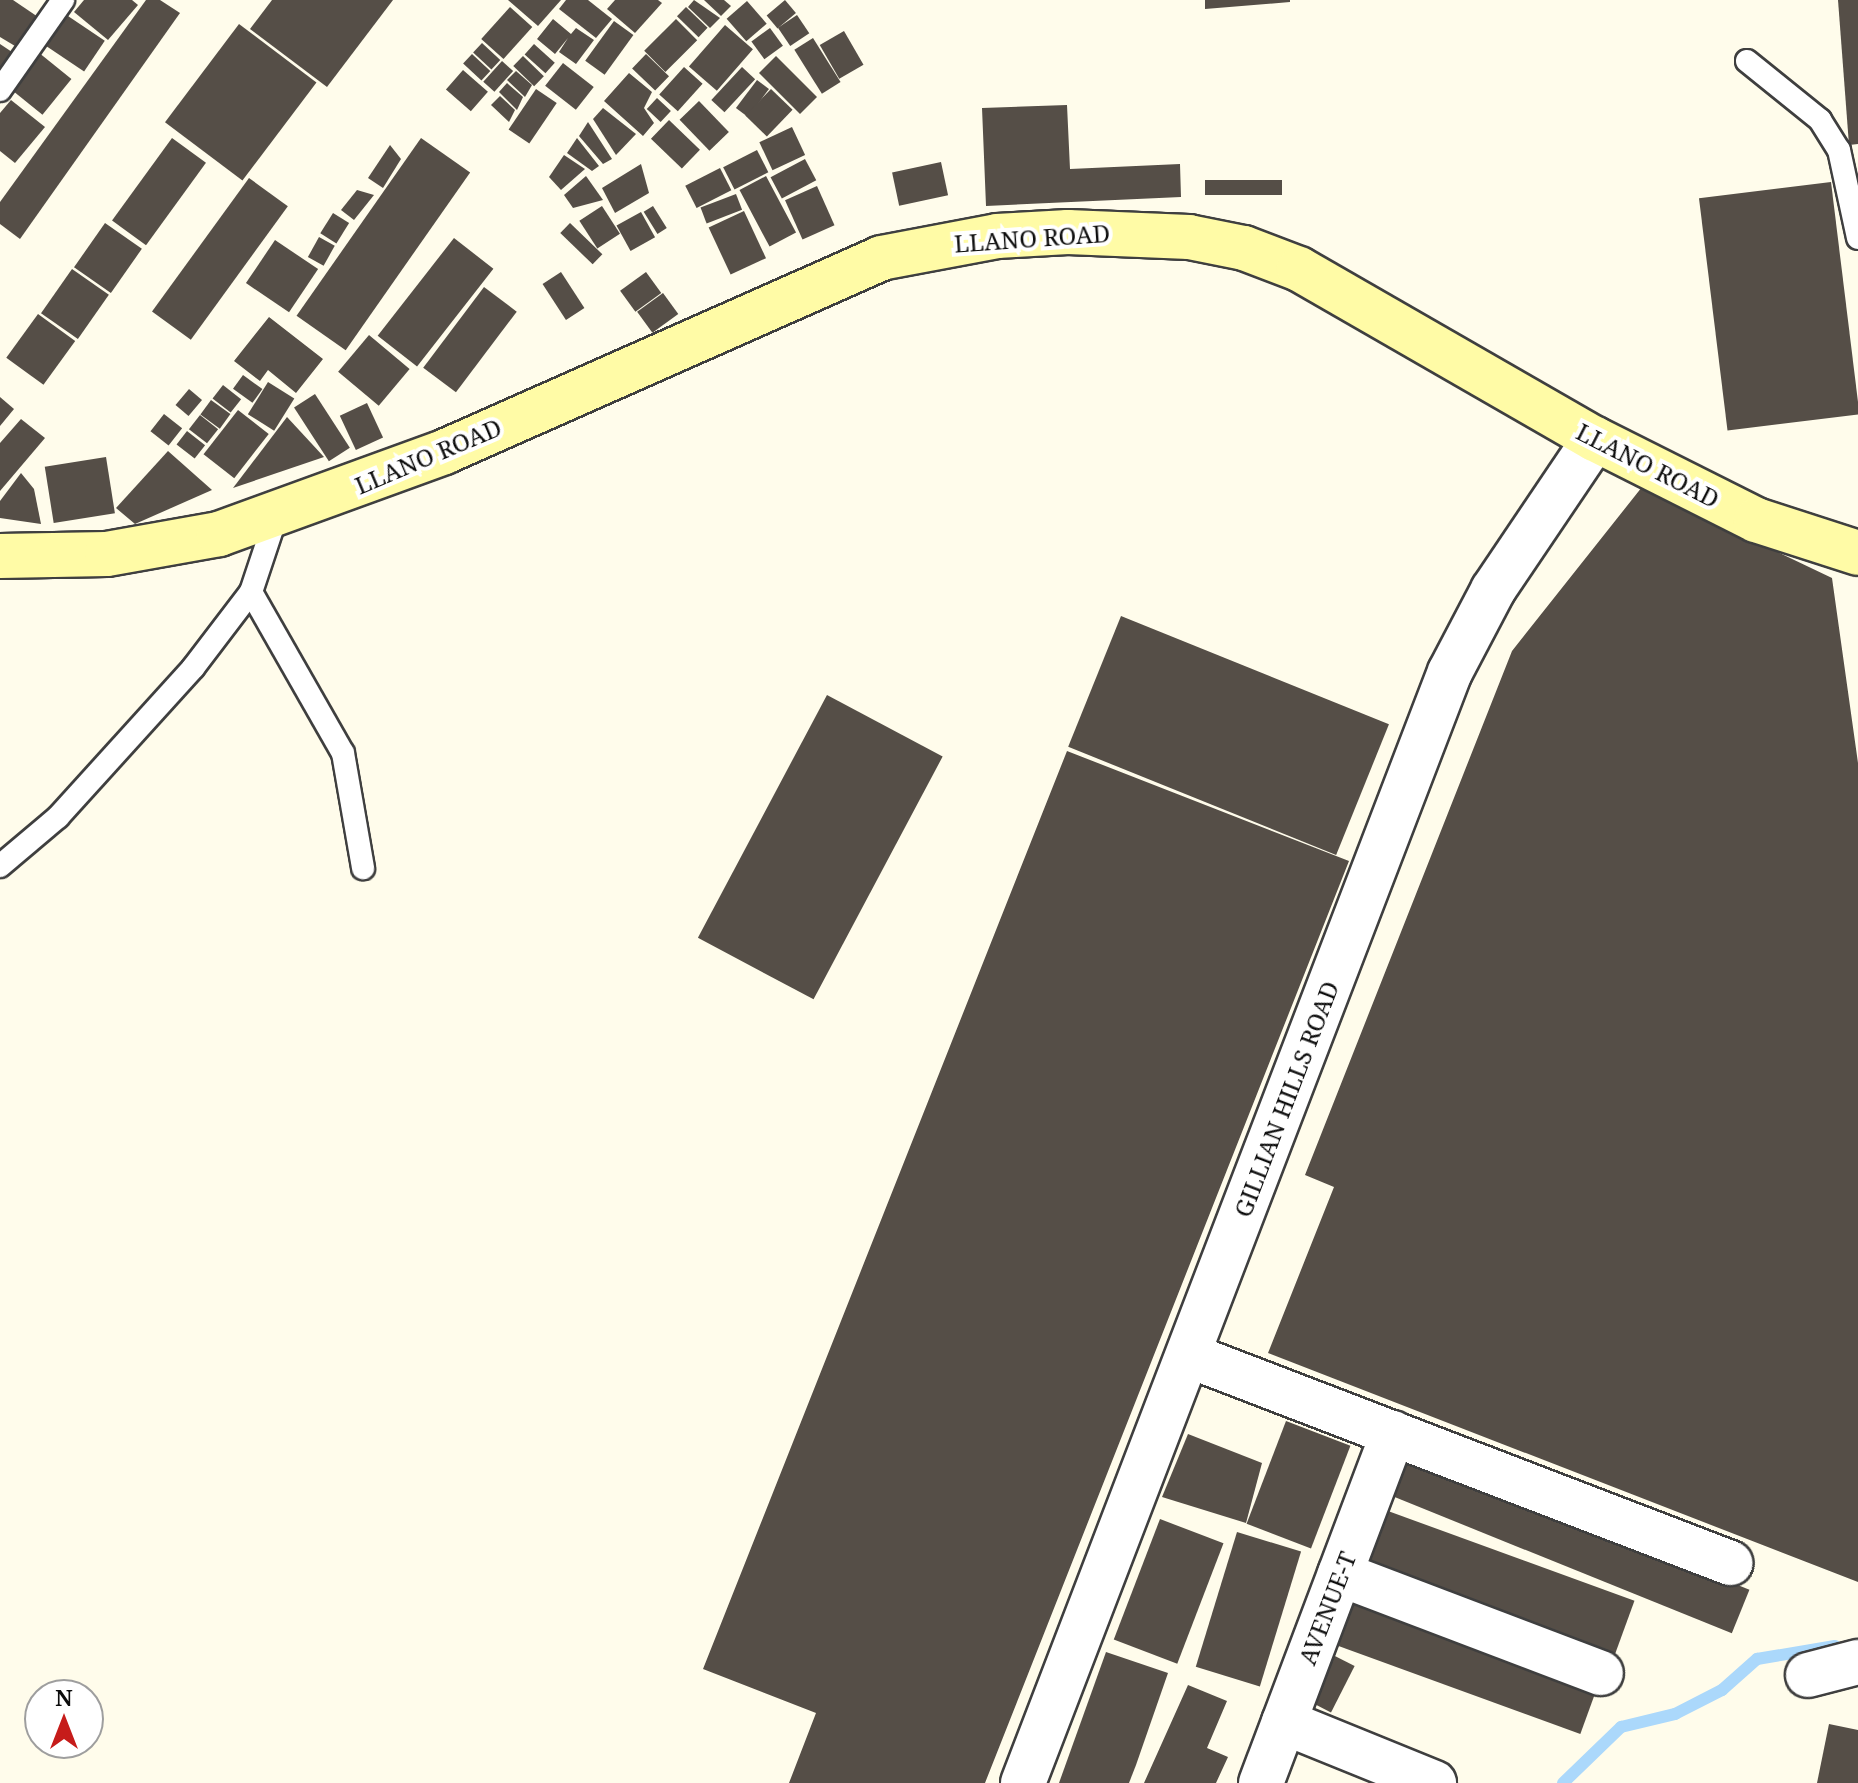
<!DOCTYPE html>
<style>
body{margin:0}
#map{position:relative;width:1858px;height:1783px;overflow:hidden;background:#fffceb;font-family:"Noto Serif",serif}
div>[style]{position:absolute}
.stream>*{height:12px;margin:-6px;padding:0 6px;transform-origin:6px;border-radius:6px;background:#abd8fb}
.building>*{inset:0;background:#554e47;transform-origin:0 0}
.roads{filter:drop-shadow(2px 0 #3f3f3f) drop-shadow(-2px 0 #3f3f3f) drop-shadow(0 2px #3f3f3f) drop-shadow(0 -2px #3f3f3f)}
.service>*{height:22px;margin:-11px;padding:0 11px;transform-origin:11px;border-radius:11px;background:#fff}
.minor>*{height:44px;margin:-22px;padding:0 22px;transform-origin:22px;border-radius:22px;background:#fff}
.secondary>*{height:44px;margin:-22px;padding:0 22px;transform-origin:22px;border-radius:22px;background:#fffba6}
span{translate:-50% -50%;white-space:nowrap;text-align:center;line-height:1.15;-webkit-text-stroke:8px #fff;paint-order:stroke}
.street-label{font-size:24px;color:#0c0c0c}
.north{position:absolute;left:24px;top:1679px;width:80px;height:80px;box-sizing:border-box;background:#fff;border:2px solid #9e9e9e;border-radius:50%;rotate:0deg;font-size:22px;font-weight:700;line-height:32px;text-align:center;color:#0c0c0c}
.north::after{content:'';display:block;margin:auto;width:28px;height:36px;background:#c61c1a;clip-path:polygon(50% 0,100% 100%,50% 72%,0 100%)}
</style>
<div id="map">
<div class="stream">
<div style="left:1563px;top:1783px;width:81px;rotate:-44deg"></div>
<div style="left:1621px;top:1727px;width:56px;rotate:-13.5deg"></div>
<div style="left:1675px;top:1714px;width:53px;rotate:-27.1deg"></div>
<div style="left:1722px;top:1690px;width:47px;rotate:-41.5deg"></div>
<div style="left:1757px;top:1659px;width:79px;rotate:-9.5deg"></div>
</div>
<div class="building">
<div style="clip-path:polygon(0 0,13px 0,41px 19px,20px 49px,0 37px)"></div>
<div style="clip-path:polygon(84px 0,132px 0,138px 5px,108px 40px,74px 12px)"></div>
<div style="clip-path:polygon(146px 0,160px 0,180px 13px,20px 239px,0 224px,0 202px)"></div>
<div style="clip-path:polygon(272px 0,393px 0,327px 87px,250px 29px)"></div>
<div style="clip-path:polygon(508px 0,561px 0,538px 26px)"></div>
<div style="clip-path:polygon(566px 0,588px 0,612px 19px,596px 38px,559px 9px)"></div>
<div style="clip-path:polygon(615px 0,658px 0,662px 3px,635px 33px,607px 9px)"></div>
<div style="clip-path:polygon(694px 0,720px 18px,710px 28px,688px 7px)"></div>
<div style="clip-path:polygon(704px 0,724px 0,731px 6px,721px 16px)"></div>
<div style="left:785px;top:0;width:17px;height:24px;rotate:50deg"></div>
<div style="clip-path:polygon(1205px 0,1290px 0,1290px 2px,1205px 9px)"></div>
<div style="clip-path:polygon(1838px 0,1858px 0,1858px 144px,1849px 145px)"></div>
<div style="left:747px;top:1px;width:30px;height:27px;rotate:49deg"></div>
<div style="left:510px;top:7px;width:30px;height:43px;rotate:42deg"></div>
<div style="left:686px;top:7px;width:30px;height:13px;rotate:44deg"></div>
<div style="left:65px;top:14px;width:48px;height:37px;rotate:34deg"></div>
<div style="left:797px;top:15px;width:22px;height:23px;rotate:56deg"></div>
<div style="clip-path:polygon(553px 19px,571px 34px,576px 28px,594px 40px,576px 64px,559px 52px,568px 38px,555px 54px,537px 39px)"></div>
<div style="left:676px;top:19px;width:30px;height:45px;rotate:45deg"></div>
<div style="left:614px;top:21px;width:24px;height:49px;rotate:36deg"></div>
<div style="left:239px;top:24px;width:97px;height:123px;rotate:37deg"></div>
<div style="left:725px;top:25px;width:37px;height:55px;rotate:41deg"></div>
<div style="left:770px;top:28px;width:22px;height:23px;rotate:54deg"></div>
<div style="left:844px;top:31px;width:39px;height:28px;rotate:60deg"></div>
<div style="left:813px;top:38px;width:52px;height:22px;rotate:58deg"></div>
<div style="left:482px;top:43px;width:25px;height:13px;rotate:43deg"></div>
<div style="clip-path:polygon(0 44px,15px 54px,0 72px)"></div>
<div style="left:534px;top:44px;width:28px;height:14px;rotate:42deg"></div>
<div style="left:38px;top:52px;width:43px;height:46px;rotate:39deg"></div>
<div style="left:472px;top:54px;width:25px;height:13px;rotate:43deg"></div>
<div style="left:646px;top:54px;width:32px;height:20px;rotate:44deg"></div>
<div style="left:523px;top:56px;width:29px;height:14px;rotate:44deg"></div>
<div style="left:776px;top:56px;width:58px;height:24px;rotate:45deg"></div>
<div style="left:502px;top:61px;width:15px;height:28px;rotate:42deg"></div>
<div style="left:563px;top:63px;width:39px;height:29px;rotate:38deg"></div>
<div style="left:684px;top:67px;width:25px;height:37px;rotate:42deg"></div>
<div style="left:742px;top:67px;width:18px;height:45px;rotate:43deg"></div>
<div style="left:463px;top:70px;width:33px;height:26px;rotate:41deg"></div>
<div style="clip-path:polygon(516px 71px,532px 85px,525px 97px,507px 80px)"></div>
<div style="clip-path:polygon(629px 73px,652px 92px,644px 108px,654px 123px,643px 136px,604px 101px)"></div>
<div style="left:757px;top:80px;width:15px;height:35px;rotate:37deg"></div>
<div style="clip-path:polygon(507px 83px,523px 97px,517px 110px,499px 92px)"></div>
<div style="left:536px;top:89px;width:25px;height:49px;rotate:34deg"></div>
<div style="left:771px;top:89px;width:30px;height:37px;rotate:44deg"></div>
<div style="clip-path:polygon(500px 96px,515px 110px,509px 122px,491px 105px)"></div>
<div style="left:657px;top:98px;width:19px;height:15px;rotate:43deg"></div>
<div style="clip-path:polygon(11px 100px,45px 127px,15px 163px,0 151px,0 113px)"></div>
<div style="left:699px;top:101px;width:43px;height:27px;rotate:46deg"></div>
<div style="clip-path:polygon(1067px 105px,1070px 169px,1180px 164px,1181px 197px,986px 206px,982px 108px)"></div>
<div style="clip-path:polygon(603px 108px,636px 134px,616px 155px,593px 119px)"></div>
<div style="left:669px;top:120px;width:43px;height:26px;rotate:44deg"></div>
<div style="clip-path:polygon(588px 122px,612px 159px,603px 164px,579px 136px)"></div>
<div style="left:792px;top:127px;width:31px;height:36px;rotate:65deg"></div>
<div style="left:172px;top:138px;width:42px;height:102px;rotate:36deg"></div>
<div style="left:421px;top:138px;width:60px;height:217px;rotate:35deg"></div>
<div style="clip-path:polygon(577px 138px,599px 166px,592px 171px,567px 153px)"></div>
<div style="clip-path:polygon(390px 145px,401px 159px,383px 188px,368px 178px)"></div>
<div style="left:757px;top:150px;width:25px;height:38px;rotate:63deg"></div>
<div style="clip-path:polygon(564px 155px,585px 169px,561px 190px,549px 177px)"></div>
<div style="left:805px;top:159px;width:24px;height:39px;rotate:62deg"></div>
<div style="left:941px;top:162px;width:34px;height:50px;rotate:78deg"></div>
<div style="clip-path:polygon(641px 164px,649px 193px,615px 213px,602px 188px)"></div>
<div style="left:720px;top:168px;width:25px;height:39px;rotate:63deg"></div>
<div style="clip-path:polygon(586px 176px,603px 200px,573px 208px,564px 195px)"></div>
<div style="left:766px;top:176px;width:64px;height:30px;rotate:62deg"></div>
<div style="left:249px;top:178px;width:48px;height:165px;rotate:36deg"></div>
<div style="left:1205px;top:180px;width:77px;height:15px"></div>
<div style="left:1831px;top:182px;width:234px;height:133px;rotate:83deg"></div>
<div style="left:817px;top:186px;width:43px;height:35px;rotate:66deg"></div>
<div style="clip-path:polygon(357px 190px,374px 195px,354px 220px,341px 210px)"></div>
<div style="left:736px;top:194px;width:17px;height:38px;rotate:69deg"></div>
<div style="left:602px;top:206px;width:33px;height:27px;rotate:57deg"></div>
<div style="left:653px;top:206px;width:26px;height:11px;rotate:58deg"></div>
<div style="left:744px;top:211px;width:52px;height:39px;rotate:65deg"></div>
<div style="left:641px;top:212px;width:29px;height:28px;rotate:61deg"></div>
<div style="left:333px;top:213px;width:19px;height:24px;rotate:32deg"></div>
<div style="left:105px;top:223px;width:45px;height:54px;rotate:35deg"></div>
<div style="left:570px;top:223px;width:45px;height:14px;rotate:44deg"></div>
<div style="left:319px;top:237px;width:18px;height:23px;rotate:29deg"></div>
<div style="left:454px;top:238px;width:50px;height:124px;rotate:38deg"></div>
<div style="left:275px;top:240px;width:52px;height:52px;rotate:34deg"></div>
<div style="left:72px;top:269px;width:45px;height:54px;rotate:35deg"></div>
<div style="left:561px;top:272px;width:43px;height:22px;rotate:57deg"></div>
<div style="left:646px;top:272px;width:26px;height:32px;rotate:54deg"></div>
<div style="left:484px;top:287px;width:41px;height:101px;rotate:37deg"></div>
<div style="left:663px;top:293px;width:26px;height:32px;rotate:54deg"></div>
<div style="left:38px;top:314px;width:46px;height:54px;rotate:36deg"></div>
<div style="clip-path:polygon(269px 317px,323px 359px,296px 393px,268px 370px,260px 381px,234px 361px)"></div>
<div style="left:369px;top:335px;width:53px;height:48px;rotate:40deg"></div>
<div style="left:243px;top:375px;width:24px;height:17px;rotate:36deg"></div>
<div style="left:268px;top:382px;width:31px;height:38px;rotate:32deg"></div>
<div style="left:223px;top:385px;width:23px;height:17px;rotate:38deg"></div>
<div style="left:189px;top:389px;width:17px;height:21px;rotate:40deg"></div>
<div style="left:315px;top:394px;width:64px;height:25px;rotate:57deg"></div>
<div style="clip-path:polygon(0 397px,14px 409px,0 426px)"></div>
<div style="left:211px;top:400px;width:24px;height:18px;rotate:36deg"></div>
<div style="left:367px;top:403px;width:38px;height:30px;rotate:65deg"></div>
<div style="left:238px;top:410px;width:39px;height:56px;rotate:38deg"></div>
<div style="left:164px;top:414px;width:23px;height:22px;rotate:38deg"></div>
<div style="left:200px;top:415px;width:23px;height:18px;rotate:38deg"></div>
<div style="clip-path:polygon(287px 417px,324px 457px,233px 488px)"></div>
<div style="clip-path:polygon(21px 419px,45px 438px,0 491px,0 443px)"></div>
<div style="left:187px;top:431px;width:23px;height:17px;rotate:38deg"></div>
<div style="clip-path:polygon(168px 451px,212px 490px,135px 524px,116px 508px)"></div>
<div style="left:106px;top:457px;width:57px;height:62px;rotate:81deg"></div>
<div style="clip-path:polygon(21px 473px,34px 489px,41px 524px,0 518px,0 501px)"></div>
<div style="clip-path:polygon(1642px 487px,1832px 578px,1858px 763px,1858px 1582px,1268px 1353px,1334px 1187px,1305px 1175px,1512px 651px)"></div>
<div style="left:1121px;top:616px;width:289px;height:141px;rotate:22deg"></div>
<div style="left:827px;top:695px;width:131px;height:275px;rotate:28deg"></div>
<div style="clip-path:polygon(1067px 751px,1349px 861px,985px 1783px,789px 1783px,816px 1713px,703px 1669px)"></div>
<div style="left:1286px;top:1421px;width:69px;height:110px;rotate:21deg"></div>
<div style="clip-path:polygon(1188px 1434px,1262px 1463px,1246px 1523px,1162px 1497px)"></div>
<div style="left:1411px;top:1453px;width:365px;height:47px;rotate:22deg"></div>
<div style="left:1377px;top:1507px;width:274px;height:57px;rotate:20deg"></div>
<div style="left:1160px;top:1519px;width:68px;height:129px;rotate:21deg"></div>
<div style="left:1237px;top:1532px;width:67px;height:141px;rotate:17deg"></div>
<div style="left:1345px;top:1594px;width:269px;height:51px;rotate:20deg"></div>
<div style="clip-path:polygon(1106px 1652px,1168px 1673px,1136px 1765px,1129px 1783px,1059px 1783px)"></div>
<div style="left:1327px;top:1652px;width:31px;height:52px;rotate:27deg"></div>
<div style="clip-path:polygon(1188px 1685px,1227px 1701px,1207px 1748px,1228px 1757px,1216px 1783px,1144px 1783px)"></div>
<div style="clip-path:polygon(1829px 1724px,1858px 1730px,1858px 1783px,1817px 1783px)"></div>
</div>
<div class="roads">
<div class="service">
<div style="left:1747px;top:61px;width:94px;rotate:38.9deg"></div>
<div style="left:1820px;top:120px;width:36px;rotate:58deg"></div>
<div style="left:1839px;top:150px;width:90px;rotate:77.8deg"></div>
<div style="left:0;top:90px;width:110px;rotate:-55deg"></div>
<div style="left:251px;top:592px;width:185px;rotate:60.3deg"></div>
<div style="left:343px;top:753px;width:117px;rotate:80.1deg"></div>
<div style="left:0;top:866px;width:76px;rotate:-40.2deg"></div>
<div style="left:58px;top:817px;width:201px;rotate:-47.8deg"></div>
<div style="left:193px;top:668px;width:96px;rotate:-52.7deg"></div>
<div style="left:251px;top:592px;width:82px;rotate:-71.6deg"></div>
</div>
<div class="minor">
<div style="left:1188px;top:1355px;width:581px;rotate:20.99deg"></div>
<div style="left:1340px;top:1574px;width:279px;rotate:20.8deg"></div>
<div style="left:1808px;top:1675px;width:52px;rotate:-14.6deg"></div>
<div style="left:1284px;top:1722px;width:162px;rotate:22.1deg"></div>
<div style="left:1023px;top:1783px;width:1190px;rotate:-68.98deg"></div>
<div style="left:1450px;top:672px;width:93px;rotate:-62.3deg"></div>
<div style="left:1493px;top:590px;width:182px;rotate:-56deg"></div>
<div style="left:1261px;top:1783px;width:374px;rotate:-69.3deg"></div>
</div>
<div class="secondary">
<div style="left:0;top:556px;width:107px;rotate:-1.1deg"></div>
<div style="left:107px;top:554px;width:114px;rotate:-10.1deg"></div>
<div style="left:219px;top:534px;width:239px;rotate:-20deg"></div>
<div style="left:444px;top:452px;width:478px;rotate:-23.9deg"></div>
<div style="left:881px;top:258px;width:118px;rotate:-10.7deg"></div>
<div style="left:997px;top:236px;width:71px;rotate:-3.2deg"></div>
<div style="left:1068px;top:232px;width:121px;rotate:2.4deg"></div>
<div style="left:1189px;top:237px;width:56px;rotate:11.3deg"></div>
<div style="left:1244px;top:248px;width:59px;rotate:20.9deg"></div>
<div style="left:1299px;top:269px;width:341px;rotate:29.9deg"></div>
<div style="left:1595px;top:439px;width:180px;rotate:26.7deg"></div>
<div style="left:1756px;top:520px;width:107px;rotate:17.9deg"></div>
</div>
</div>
<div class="street-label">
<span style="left:1032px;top:238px;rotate:-4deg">LLANO ROAD</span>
<span style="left:428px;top:456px;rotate:-23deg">LLANO ROAD</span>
<span style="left:1648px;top:465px;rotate:27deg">LLANO ROAD</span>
<span style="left:1286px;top:1099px;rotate:-69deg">GILLIAN HILLS ROAD</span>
<span style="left:1327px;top:1608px;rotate:-69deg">AVENUE-T</span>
</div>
<div class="north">N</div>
</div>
